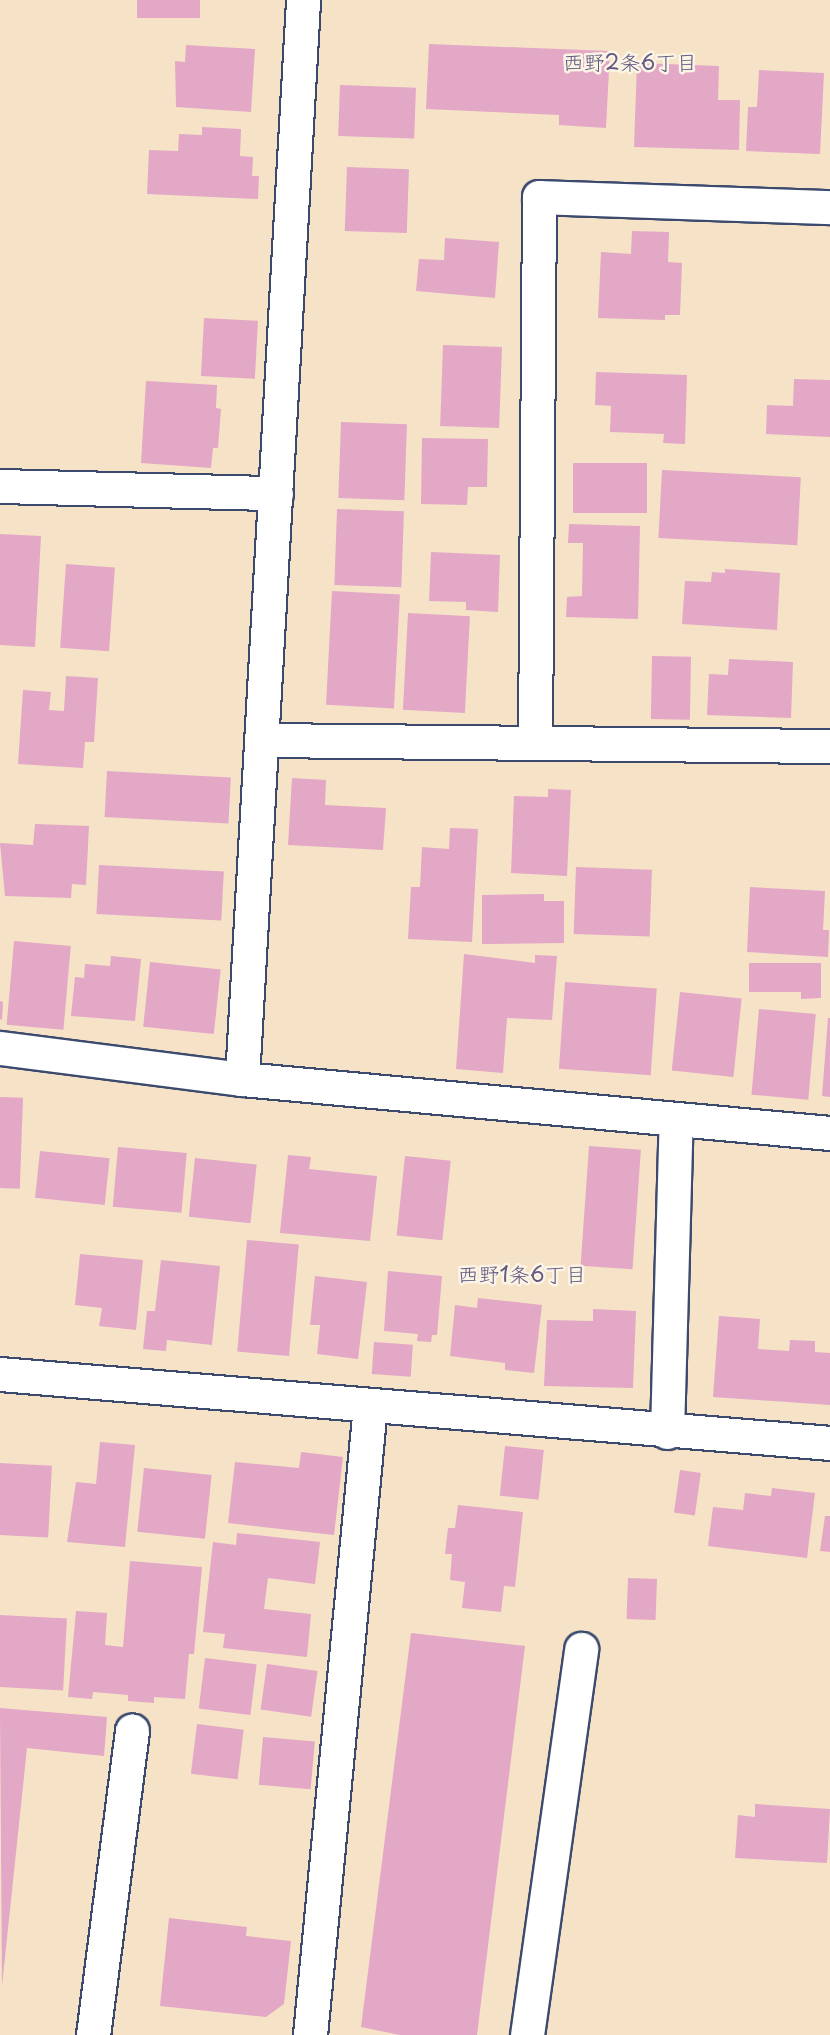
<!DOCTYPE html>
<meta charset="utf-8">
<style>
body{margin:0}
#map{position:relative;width:830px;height:2035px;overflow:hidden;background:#f6e2c7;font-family:"Playpen Sans","Klee One",sans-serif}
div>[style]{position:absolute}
.building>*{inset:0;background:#e2a8c6;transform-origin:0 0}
.roads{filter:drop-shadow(2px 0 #3c4a6e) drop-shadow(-2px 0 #3c4a6e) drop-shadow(0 2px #3c4a6e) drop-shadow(0 -2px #3c4a6e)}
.minor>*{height:33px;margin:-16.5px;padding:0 16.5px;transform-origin:16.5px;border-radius:16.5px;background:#fff}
span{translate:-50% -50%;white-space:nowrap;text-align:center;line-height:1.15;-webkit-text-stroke:5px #fcf5e5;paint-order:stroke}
.neighbourhood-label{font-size:21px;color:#615982}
</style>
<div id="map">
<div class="building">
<div style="left:137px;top:0;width:63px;height:18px"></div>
<div style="clip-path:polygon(429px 44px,610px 51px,606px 128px,559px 125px,559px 115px,426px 109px)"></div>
<div style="clip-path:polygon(186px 45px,255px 49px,251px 112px,176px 107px,175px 61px,185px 62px)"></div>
<div style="clip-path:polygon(637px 63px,719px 66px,718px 100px,740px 100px,739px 150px,634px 147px)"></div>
<div style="clip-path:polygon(759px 70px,824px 73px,820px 154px,746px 151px,748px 107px,757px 107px)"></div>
<div style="left:340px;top:85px;width:76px;height:51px;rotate:2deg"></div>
<div style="clip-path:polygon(202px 127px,241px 129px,240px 156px,253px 157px,252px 176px,259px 176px,258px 199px,147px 194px,149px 150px,178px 151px,179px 134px,202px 135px)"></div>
<div style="left:347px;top:167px;width:62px;height:64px;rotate:2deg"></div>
<div style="clip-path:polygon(632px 231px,669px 232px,668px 262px,682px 263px,680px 315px,665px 315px,665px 320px,598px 318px,601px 252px,631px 254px)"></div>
<div style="clip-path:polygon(445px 238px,499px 242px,495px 298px,416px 291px,419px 259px,444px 260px)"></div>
<div style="left:204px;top:318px;width:54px;height:58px;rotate:3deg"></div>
<div style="left:443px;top:345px;width:59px;height:81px;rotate:2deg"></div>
<div style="clip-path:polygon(596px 372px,687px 375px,685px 444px,663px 443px,664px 434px,610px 432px,611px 406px,595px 405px)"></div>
<div style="clip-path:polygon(794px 379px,830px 380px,830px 437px,766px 434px,767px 405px,793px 406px)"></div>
<div style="clip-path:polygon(146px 381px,217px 385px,216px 408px,221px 409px,218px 448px,213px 448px,211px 468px,141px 463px)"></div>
<div style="left:341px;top:422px;width:66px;height:76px;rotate:2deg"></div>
<div style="clip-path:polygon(422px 438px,488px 439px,487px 487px,468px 487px,467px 505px,421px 504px)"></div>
<div style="left:573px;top:463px;width:74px;height:50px"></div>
<div style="left:662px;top:470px;width:139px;height:68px;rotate:3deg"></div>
<div style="left:337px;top:509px;width:67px;height:76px;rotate:2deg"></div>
<div style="clip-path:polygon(569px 524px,640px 526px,638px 619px,566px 617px,567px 597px,582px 596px,583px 543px,568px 543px)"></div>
<div style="clip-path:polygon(0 534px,41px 536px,35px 647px,0 645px)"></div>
<div style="clip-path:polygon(431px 552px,500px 555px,498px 612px,466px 610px,466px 602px,429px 601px)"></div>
<div style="left:66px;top:564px;width:49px;height:84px;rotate:4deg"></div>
<div style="clip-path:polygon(725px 569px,780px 573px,777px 630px,682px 624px,685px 581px,711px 582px,712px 572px,725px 573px)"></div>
<div style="left:332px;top:591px;width:68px;height:114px;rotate:3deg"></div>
<div style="left:408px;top:613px;width:62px;height:97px;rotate:3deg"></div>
<div style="left:652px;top:656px;width:39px;height:63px;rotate:1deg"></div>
<div style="clip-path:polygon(729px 659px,793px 662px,791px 718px,707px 715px,709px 674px,728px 675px)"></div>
<div style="clip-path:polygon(66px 676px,98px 678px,94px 742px,85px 742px,83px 768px,18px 764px,23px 690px,51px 692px,49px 710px,64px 711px)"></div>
<div style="left:107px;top:771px;width:124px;height:46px;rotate:3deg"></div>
<div style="clip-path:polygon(292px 778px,326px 780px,325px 805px,386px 808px,383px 850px,288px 845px)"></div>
<div style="clip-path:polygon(548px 789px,571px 790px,567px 876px,511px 873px,514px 796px,548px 797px)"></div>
<div style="clip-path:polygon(35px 824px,89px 826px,86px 885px,72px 884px,71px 898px,5px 896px,0 843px,33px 845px)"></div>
<div style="clip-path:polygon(450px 828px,478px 829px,472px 942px,408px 939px,411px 887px,420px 887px,422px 847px,449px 849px)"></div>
<div style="left:99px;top:865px;width:125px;height:49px;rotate:3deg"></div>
<div style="left:576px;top:867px;width:76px;height:67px;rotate:2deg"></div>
<div style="clip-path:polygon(750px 887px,825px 891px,823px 930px,829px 930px,828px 957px,747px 952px)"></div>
<div style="clip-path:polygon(544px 894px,544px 901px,564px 901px,564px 943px,482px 944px,482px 895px)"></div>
<div style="left:14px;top:941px;width:57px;height:84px;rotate:5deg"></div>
<div style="clip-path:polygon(464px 954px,535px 963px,535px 955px,557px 956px,552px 1020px,507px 1018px,503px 1073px,456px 1069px)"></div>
<div style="clip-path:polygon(111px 956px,141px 959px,135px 1021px,71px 1016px,75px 977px,84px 978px,85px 964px,110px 966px)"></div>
<div style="left:150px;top:962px;width:71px;height:65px;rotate:6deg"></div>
<div style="clip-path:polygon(749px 963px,821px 963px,821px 998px,801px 999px,801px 992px,749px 992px)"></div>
<div style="left:565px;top:982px;width:92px;height:87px;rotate:4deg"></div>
<div style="left:680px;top:992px;width:62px;height:79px;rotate:6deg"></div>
<div style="clip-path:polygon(0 1001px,3px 1002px,2px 1020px,0 1019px)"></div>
<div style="left:759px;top:1009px;width:57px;height:86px;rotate:5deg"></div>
<div style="clip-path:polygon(828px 1018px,830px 1018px,830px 1097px,822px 1096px)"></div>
<div style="left:0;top:1097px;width:23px;height:91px;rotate:2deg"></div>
<div style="left:589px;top:1146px;width:52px;height:120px;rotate:4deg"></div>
<div style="left:118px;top:1147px;width:69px;height:60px;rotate:5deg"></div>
<div style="left:40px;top:1151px;width:70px;height:47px;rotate:6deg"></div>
<div style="clip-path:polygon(288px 1155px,311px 1157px,309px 1169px,377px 1176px,370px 1241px,280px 1233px)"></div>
<div style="left:405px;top:1156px;width:46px;height:80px;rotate:6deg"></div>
<div style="left:195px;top:1158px;width:62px;height:59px;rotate:6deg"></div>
<div style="left:247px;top:1240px;width:52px;height:112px;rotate:5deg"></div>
<div style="clip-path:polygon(80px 1254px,143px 1260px,136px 1330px,99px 1326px,102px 1308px,75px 1305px)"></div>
<div style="clip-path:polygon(161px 1260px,220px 1266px,212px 1345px,167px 1340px,166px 1351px,143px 1349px,147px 1311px,155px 1311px)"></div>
<div style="clip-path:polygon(388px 1271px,442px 1276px,437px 1335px,432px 1335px,431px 1342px,417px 1341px,418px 1334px,384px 1331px)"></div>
<div style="clip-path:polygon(315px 1276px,367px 1282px,358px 1359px,317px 1354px,320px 1325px,310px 1325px)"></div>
<div style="clip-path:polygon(478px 1298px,542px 1305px,534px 1373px,505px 1370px,505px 1363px,450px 1356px,455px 1305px,477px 1308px)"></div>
<div style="clip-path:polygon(593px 1309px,636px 1311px,633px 1388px,544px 1386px,547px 1320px,593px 1321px)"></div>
<div style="clip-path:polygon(719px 1316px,760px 1319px,758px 1349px,789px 1351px,790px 1340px,815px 1341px,815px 1352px,830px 1353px,830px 1405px,713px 1397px)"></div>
<div style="left:374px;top:1342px;width:39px;height:32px;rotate:4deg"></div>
<div style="clip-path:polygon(100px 1442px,135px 1445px,125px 1547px,67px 1542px,76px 1482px,96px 1484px)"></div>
<div style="left:505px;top:1446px;width:39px;height:50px;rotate:6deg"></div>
<div style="clip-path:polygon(301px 1452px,343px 1457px,334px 1535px,228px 1523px,235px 1462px,299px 1468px)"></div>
<div style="left:0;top:1463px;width:52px;height:72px;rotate:3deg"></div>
<div style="left:144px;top:1468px;width:68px;height:64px;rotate:6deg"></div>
<div style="left:680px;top:1470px;width:21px;height:43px;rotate:8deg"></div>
<div style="clip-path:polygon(772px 1488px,815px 1493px,807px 1558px,708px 1546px,713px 1507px,743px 1510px,745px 1493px,771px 1496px)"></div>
<div style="clip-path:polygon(458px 1505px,523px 1512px,515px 1587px,504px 1586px,501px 1612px,462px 1608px,465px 1582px,450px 1580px,452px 1554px,445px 1554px,448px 1528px,455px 1528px)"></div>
<div style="clip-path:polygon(825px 1516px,830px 1516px,830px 1552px,820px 1551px)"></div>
<div style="clip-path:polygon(237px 1533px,320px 1542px,315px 1584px,268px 1578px,264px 1609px,311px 1614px,307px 1657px,223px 1648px,225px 1634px,203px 1632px,213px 1542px,236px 1545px)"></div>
<div style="clip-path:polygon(130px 1561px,202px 1567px,194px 1654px,189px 1654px,185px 1699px,154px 1697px,154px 1703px,128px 1701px,128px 1695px,93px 1692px,92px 1699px,68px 1697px,76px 1611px,107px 1613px,105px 1645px,123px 1647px)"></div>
<div style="left:628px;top:1578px;width:29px;height:41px;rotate:2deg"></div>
<div style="left:0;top:1615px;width:67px;height:72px;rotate:3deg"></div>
<div style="clip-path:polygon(411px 1633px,525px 1646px,477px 2035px,400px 2035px,361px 2027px)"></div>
<div style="left:205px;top:1658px;width:52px;height:51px;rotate:7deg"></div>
<div style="left:267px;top:1664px;width:51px;height:46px;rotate:8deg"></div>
<div style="clip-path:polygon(0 1708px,107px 1717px,104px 1756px,27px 1748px,2px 1986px)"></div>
<div style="left:197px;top:1724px;width:47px;height:50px;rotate:7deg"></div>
<div style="left:263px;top:1737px;width:52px;height:48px;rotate:5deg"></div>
<div style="clip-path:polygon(755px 1804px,830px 1809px,827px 1863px,735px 1858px,738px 1815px,755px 1817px)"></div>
<div style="clip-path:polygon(169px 1918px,247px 1927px,246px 1936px,291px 1941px,284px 2004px,266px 2017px,160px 2006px)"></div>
</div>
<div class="roads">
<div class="minor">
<div style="left:0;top:486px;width:276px;rotate:1.5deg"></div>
<div style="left:262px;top:740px;width:568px;rotate:0.61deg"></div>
<div style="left:535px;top:743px;width:546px;rotate:-89.58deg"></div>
<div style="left:539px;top:197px;width:291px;rotate:2deg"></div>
<div style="left:0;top:1048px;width:244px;rotate:7.3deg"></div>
<div style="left:242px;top:1079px;width:590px;rotate:5.25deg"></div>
<div style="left:242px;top:1079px;width:1081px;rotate:-86.76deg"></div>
<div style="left:0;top:1374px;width:833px;rotate:4.75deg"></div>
<div style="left:667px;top:1432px;width:313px;rotate:-88.4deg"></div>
<div style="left:93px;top:2035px;width:307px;rotate:-82.7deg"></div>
<div style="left:310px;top:2035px;width:632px;rotate:-84.55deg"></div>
<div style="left:527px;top:2035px;width:390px;rotate:-82deg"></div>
</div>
</div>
<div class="neighbourhood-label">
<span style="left:630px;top:61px">西野2条6丁目</span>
<span style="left:522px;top:1273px">西野1条6丁目</span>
</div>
</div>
